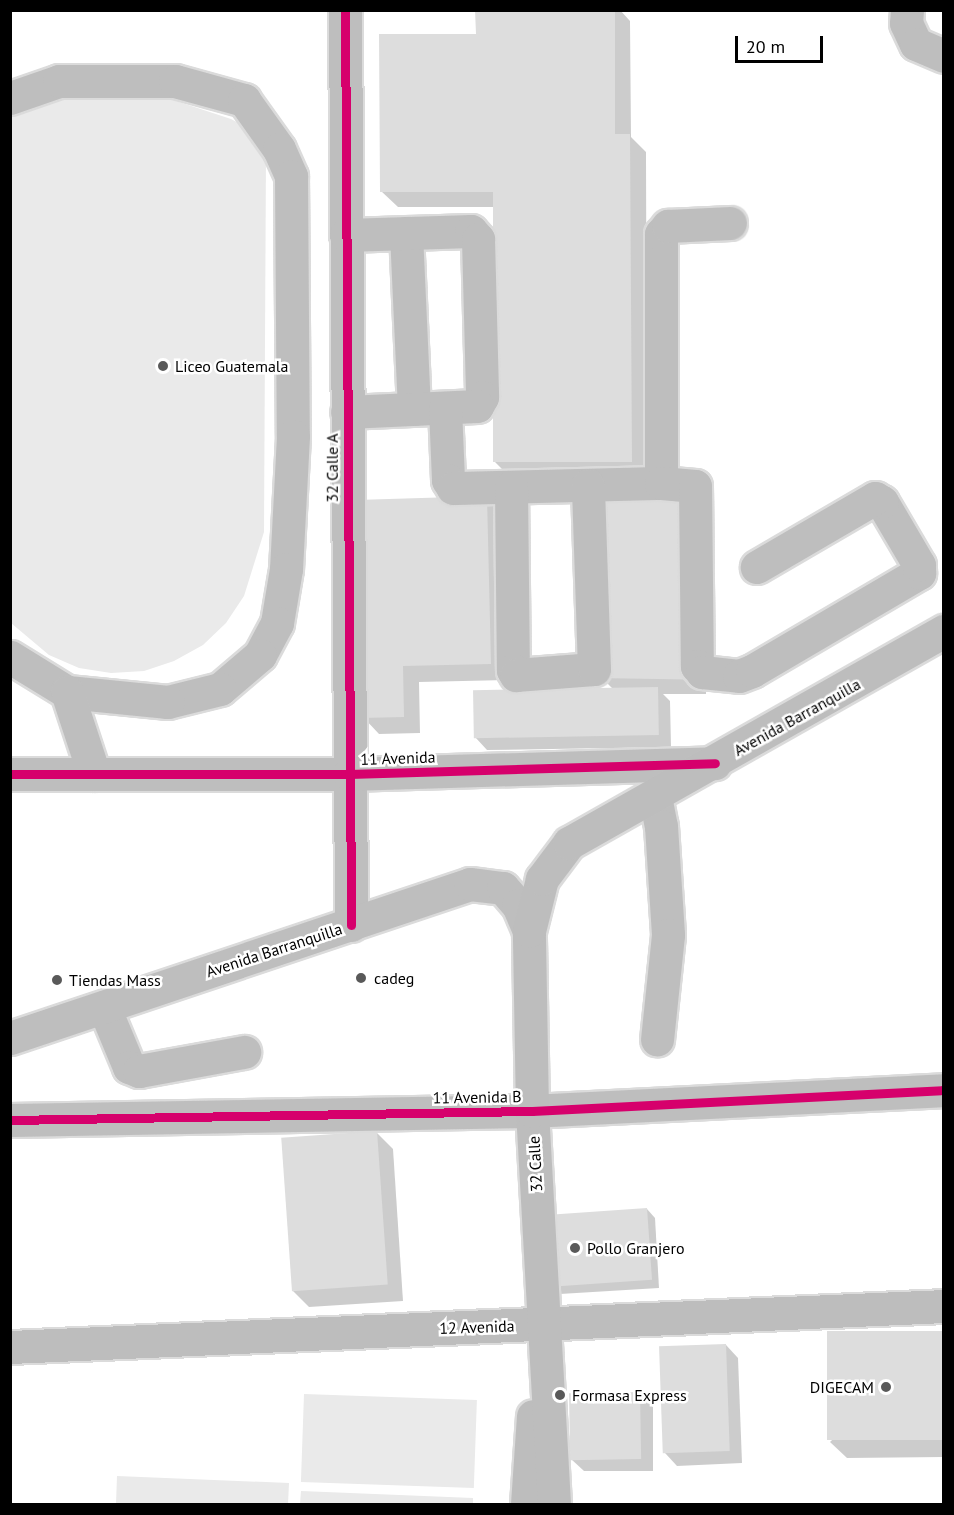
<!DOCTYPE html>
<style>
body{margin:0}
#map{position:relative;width:954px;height:1515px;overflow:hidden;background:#fff;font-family:"PT Sans",sans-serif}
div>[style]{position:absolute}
.green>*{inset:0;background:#eaeaea;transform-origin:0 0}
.shadow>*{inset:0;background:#0003}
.building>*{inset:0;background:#ddd;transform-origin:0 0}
.roads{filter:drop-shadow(2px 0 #dbdbdb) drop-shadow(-2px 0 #dbdbdb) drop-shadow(0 2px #dbdbdb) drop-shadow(0 -2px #dbdbdb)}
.minor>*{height:33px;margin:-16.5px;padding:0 16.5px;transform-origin:16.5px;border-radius:16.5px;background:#bebebe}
.major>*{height:33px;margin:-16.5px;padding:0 16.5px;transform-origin:16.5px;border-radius:16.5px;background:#bdbdbd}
.cycleway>*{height:9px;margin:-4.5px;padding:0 4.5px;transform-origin:4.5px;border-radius:4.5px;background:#d6006c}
.dots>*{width:16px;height:16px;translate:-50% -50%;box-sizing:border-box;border:3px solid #fff;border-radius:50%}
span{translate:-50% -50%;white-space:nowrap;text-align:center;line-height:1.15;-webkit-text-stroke:5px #fff;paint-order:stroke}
.poi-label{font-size:16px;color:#000}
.left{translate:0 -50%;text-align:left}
.right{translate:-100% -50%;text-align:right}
.street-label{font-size:16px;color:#000}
.frame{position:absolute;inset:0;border:12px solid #000;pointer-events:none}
.scale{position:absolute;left:735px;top:36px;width:88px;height:27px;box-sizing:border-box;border:3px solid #000;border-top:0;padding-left:8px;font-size:18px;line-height:21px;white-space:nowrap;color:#000;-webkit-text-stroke:4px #fff;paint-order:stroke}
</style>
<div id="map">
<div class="green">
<div style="clip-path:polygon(158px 95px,231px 119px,244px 126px,266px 153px,264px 532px,244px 596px,226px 623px,203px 645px,174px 661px,144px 671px,111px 673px,79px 668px,49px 655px,11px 623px,10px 115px,70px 96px)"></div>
<div style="left:304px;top:1394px;width:173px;height:88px;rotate:2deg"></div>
<div style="clip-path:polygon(117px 1476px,289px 1483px,288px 1504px,116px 1504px)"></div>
<div style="clip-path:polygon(301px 1491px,473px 1498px,473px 1504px,300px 1504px)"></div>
</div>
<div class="shadow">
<div style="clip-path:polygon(477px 10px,620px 10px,630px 21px,631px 137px,646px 152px,647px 478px,511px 478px,495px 462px,494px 207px,398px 207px,381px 191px,477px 35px)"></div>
<div style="clip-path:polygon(486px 498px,503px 514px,507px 680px,419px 682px,420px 733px,379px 734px,363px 717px)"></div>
<div style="clip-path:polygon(706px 515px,706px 694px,663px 694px,670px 701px,671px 747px,487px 750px,475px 737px,613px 689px,601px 677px)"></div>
<div style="clip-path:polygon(377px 1133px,393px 1149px,403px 1301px,309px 1307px,292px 1290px)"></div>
<div style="clip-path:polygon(647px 1209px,655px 1218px,659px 1288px,560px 1294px,552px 1285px)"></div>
<div style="clip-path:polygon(944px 1333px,944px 1457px,847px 1458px,830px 1442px)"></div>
<div style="clip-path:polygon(726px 1345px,738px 1358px,742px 1463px,677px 1466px,665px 1453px)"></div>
<div style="clip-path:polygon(640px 1394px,653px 1407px,653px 1471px,584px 1471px,571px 1459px)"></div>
</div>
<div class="building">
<div style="clip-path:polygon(475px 10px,615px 10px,615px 134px,630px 134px,632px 462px,493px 462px,493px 192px,380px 192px,379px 34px,476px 34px)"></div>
<div style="clip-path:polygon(487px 496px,491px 664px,403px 666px,404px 717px,361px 718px,356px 500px)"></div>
<div style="left:600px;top:496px;width:90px;height:182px;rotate:1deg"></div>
<div style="left:658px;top:687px;width:48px;height:185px;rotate:89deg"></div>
<div style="left:377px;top:1131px;width:154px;height:96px;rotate:86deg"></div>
<div style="left:647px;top:1208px;width:72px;height:101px;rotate:86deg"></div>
<div style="left:944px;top:1331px;width:109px;height:117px;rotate:90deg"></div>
<div style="left:726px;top:1344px;width:107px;height:67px;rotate:88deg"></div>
<div style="left:640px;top:1392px;width:67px;height:71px;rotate:89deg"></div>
</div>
<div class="roads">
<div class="minor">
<div style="left:345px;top:10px;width:915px;rotate:89.62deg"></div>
<div style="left:907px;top:10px;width:13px;rotate:94deg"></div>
<div style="left:906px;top:23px;width:23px;rotate:65deg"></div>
<div style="left:916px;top:44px;width:30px;rotate:23deg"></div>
<div style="left:10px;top:98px;width:52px;rotate:-19.1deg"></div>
<div style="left:59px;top:81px;width:116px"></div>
<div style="left:175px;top:81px;width:72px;rotate:15.4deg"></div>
<div style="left:244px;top:100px;width:60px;rotate:54.5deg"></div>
<div style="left:279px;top:149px;width:30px;rotate:66deg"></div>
<div style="left:291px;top:176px;width:260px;rotate:89.6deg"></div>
<div style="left:293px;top:436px;width:133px;rotate:93deg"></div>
<div style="left:286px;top:569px;width:55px;rotate:99.5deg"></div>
<div style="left:277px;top:623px;width:36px;rotate:118deg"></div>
<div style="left:260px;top:655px;width:52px;rotate:139.6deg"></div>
<div style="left:220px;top:689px;width:54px;rotate:166deg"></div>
<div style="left:168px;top:702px;width:101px;rotate:-174.3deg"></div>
<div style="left:67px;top:692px;width:67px;rotate:-148.4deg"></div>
<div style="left:406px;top:233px;width:176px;rotate:87.4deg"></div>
<div style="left:346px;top:235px;width:125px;rotate:-1.8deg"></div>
<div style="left:471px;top:231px;width:11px;rotate:49deg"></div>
<div style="left:478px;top:239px;width:158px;rotate:88.5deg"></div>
<div style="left:482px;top:397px;width:10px;rotate:119deg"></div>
<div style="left:477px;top:406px;width:130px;rotate:177.4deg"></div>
<div style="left:445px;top:408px;width:72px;rotate:87.6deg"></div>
<div style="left:448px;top:480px;width:9px;rotate:58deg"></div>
<div style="left:453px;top:488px;width:208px;rotate:-1.4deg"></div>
<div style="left:661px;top:483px;width:249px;rotate:-90deg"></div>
<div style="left:661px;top:234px;width:11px;rotate:-49deg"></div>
<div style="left:668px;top:226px;width:62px;rotate:-2.8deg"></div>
<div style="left:661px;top:483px;width:34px;rotate:5deg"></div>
<div style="left:695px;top:486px;width:180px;rotate:89.4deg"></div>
<div style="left:697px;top:666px;width:8px;rotate:50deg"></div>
<div style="left:702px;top:672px;width:37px;rotate:6deg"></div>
<div style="left:739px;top:676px;width:14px;rotate:-21deg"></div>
<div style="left:752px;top:671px;width:194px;rotate:-30.4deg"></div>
<div style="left:919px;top:573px;width:8px;rotate:-90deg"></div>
<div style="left:919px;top:565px;width:73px;rotate:-120.4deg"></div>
<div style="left:882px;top:502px;width:8px;rotate:-150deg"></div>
<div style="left:875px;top:498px;width:137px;rotate:149.7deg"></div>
<div style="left:511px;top:487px;width:183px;rotate:89.4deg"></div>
<div style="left:513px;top:670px;width:6px;rotate:59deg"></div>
<div style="left:516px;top:675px;width:78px;rotate:-4.4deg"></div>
<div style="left:594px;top:669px;width:184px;rotate:-91.9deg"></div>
<div style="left:67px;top:692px;width:86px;rotate:71.8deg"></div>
<div style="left:10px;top:774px;width:339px"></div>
<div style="left:349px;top:774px;width:366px;rotate:-1.7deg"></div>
<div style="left:655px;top:796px;width:31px;rotate:79deg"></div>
<div style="left:661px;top:826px;width:109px;rotate:86.3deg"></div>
<div style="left:668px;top:935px;width:105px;rotate:96deg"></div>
<div style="left:104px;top:1007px;width:65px;rotate:67.4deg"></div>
<div style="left:129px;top:1067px;width:11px;rotate:22deg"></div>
<div style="left:139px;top:1071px;width:107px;rotate:-10.3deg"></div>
<div style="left:10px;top:1038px;width:485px;rotate:-18.5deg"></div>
<div style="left:470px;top:884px;width:33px;rotate:7deg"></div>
<div style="left:503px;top:888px;width:23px;rotate:49deg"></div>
<div style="left:518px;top:905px;width:28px;rotate:67deg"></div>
<div style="left:10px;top:1120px;width:522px;rotate:-0.99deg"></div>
<div style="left:532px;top:1111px;width:413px;rotate:-2.9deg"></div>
</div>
<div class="major">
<div style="left:10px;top:1347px;width:935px;rotate:-2.51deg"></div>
<div style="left:527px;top:1504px;width:88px;rotate:-86.1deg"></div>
<div style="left:554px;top:1504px;width:394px;rotate:-93.2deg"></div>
<div style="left:532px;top:1111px;width:180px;rotate:-91deg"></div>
<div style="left:529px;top:931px;width:54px;rotate:-76deg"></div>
<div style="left:542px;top:879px;width:45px;rotate:-53.1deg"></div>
<div style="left:569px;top:843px;width:431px;rotate:-29.5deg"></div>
</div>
</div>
<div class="cycleway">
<div style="left:345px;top:10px;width:915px;rotate:89.62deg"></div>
<div style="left:10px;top:774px;width:339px"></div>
<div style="left:349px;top:774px;width:366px;rotate:-1.7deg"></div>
<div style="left:10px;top:1120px;width:522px;rotate:-0.99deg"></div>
<div style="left:532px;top:1111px;width:413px;rotate:-2.9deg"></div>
</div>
<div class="dots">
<div style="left:163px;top:366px;background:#595959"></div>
<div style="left:361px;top:978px;background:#595959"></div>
<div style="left:57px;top:980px;background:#595959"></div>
<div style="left:575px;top:1248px;background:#595959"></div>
<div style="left:886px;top:1387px;background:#595959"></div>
<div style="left:560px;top:1395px;background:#595959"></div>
</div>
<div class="poi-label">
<span class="left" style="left:175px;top:366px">Liceo Guatemala</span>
<span class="left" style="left:374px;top:978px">cadeg</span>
<span class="left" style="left:69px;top:980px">Tiendas Mass</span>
<span class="left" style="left:587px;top:1248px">Pollo Granjero</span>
<span class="right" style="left:874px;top:1387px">DIGECAM</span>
<span class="left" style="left:572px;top:1395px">Formasa Express</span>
</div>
<div class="street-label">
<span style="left:332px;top:468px;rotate:-90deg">32 Calle A</span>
<span style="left:797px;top:717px;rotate:-29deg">Avenida Barranquilla</span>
<span style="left:398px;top:758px;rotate:-2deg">11 Avenida</span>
<span style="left:274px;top:950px;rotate:-18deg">Avenida Barranquilla</span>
<span style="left:477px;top:1097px;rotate:-1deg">11 Avenida B</span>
<span style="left:535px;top:1164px;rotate:-93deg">32 Calle</span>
<span style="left:477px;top:1327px;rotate:-2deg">12 Avenida</span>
</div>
<div class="frame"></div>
<div class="scale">20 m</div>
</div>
